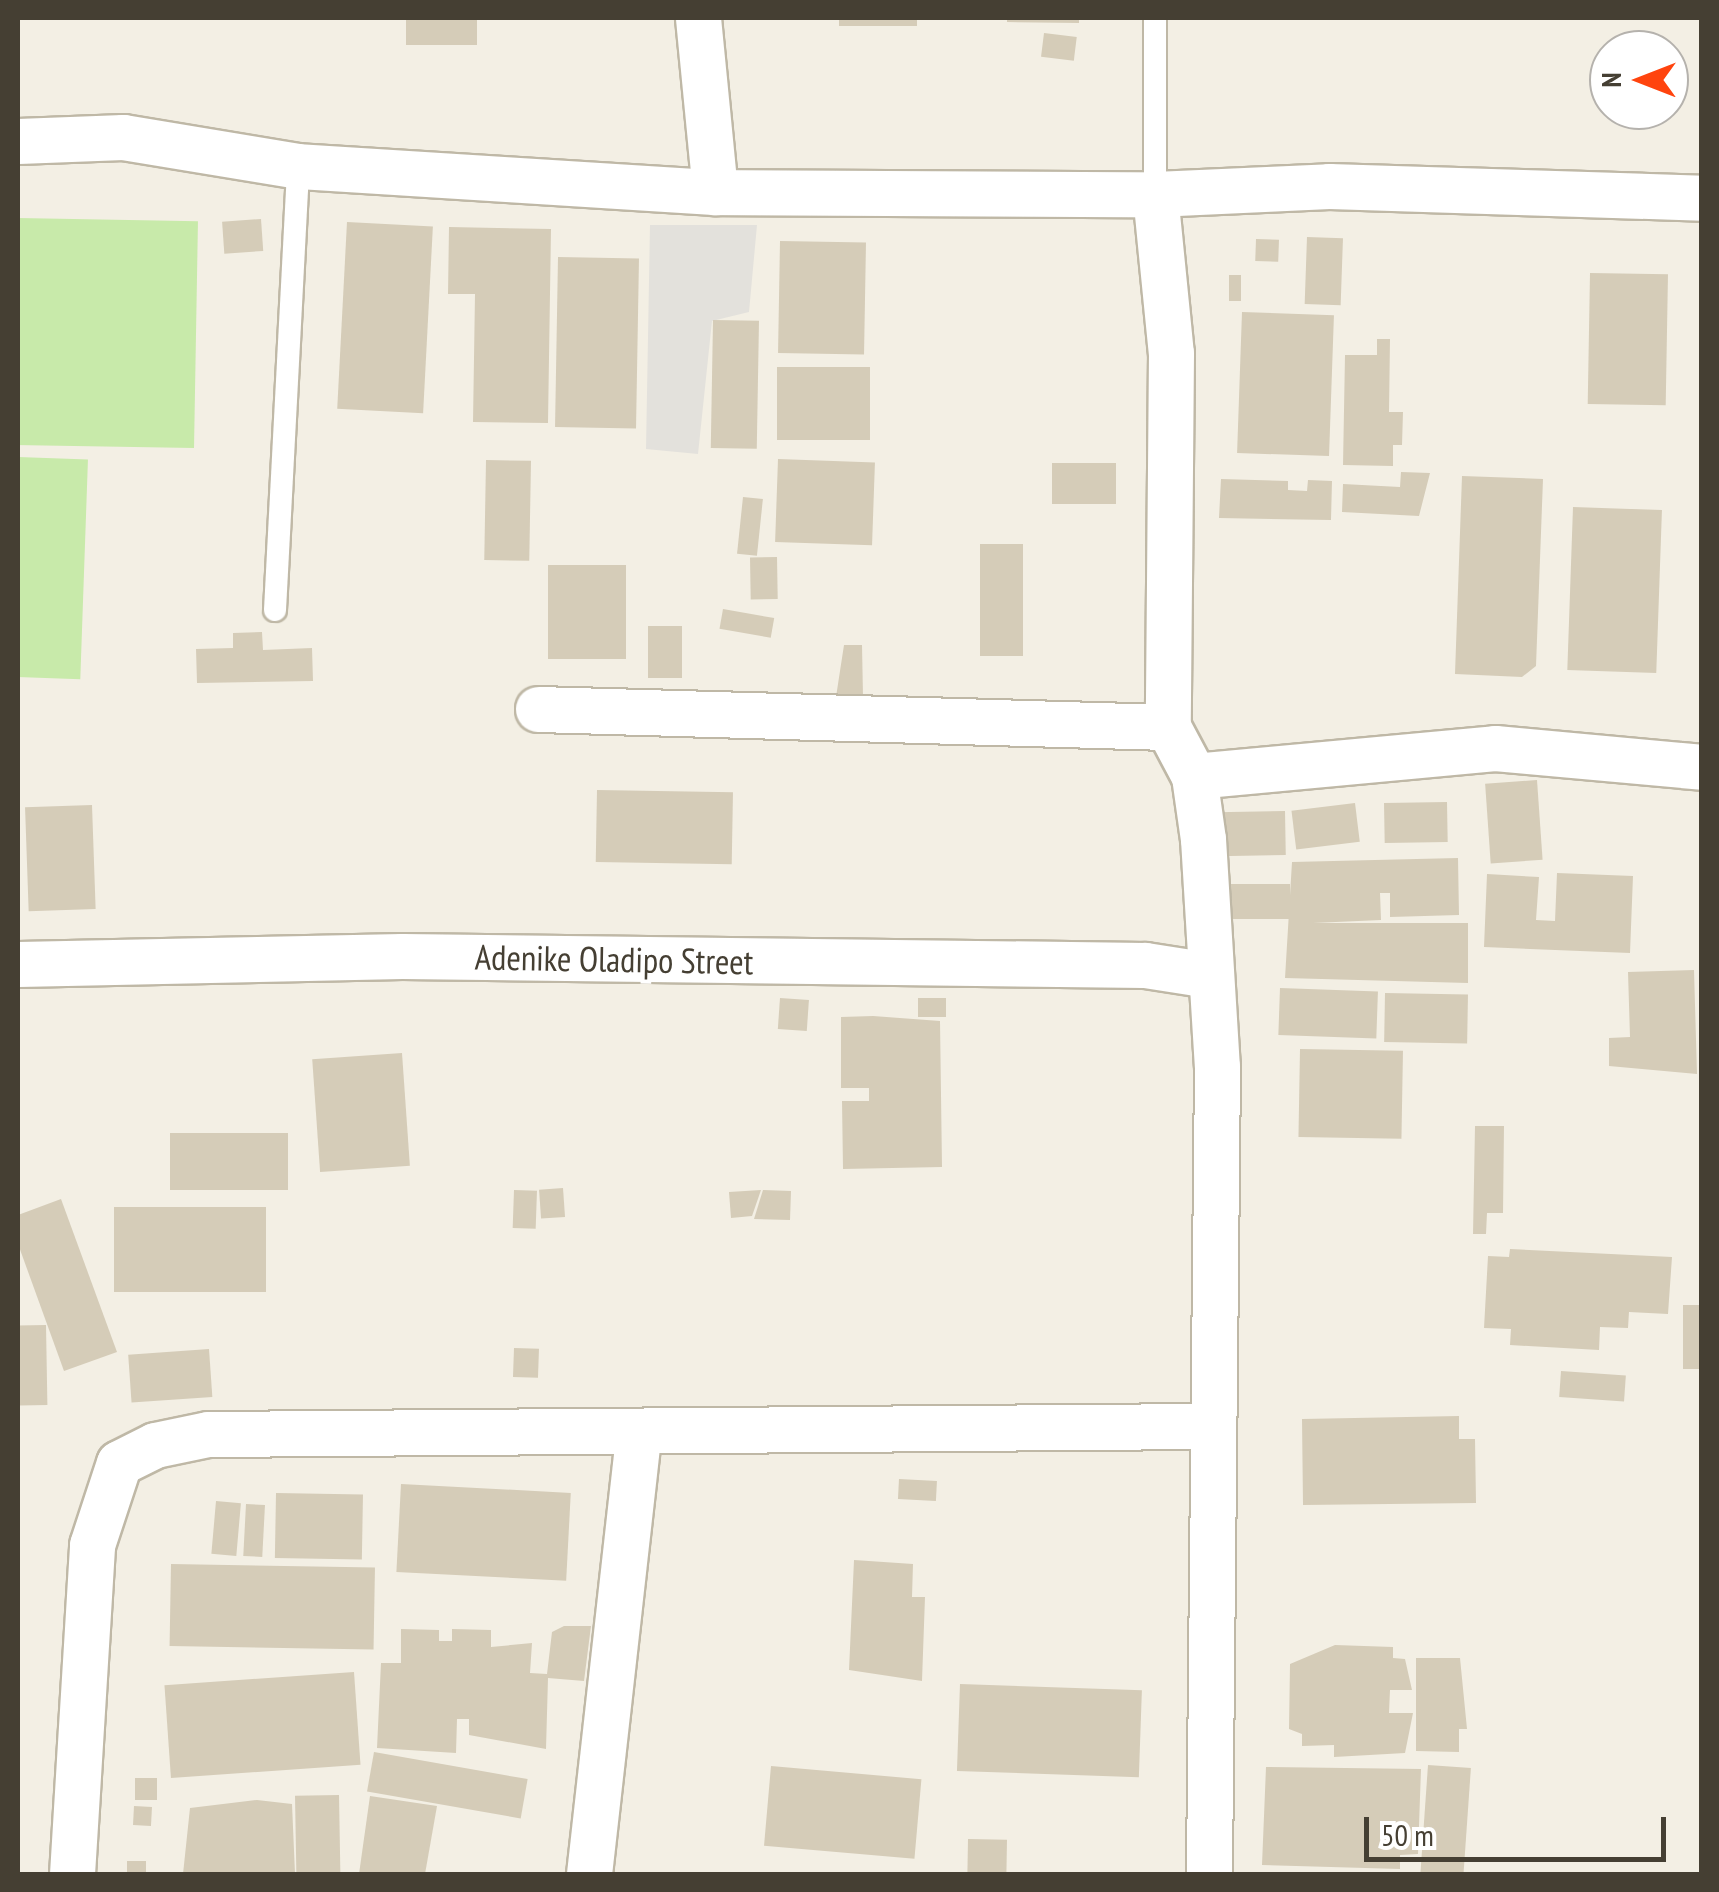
<!DOCTYPE html>
<style>
body{margin:0}
#map{position:relative;width:1719px;height:1892px;overflow:hidden;background:#f3efe4;font-family:"PT Sans Narrow",sans-serif}
div>[style]{position:absolute}
.green>*{inset:0;background:#c8eaaa;transform-origin:0 0}
.parking>*{inset:0;background:#e3e1dc}
.building>*{inset:0;background:#d5ccb8;transform-origin:0 0}
.roads{filter:drop-shadow(2px 0 #bfb8a6) drop-shadow(-2px 0 #bfb8a6) drop-shadow(0 2px #bfb8a6) drop-shadow(0 -2px #bfb8a6)}
.lane>*{height:22px;margin:-11px;padding:0 11px;transform-origin:11px;border-radius:11px;background:#fff}
.street>*{height:45px;margin:-22.5px;padding:0 22.5px;transform-origin:22.5px;border-radius:22.5px;background:#fff}
span{translate:-50% -50%;white-space:nowrap;text-align:center;line-height:1.15;-webkit-text-stroke:8px #fff;paint-order:stroke}
.street-label{font-size:35px;color:#453f33}
.frame{position:absolute;inset:0;border:20px solid #453f33;pointer-events:none}
.north{position:absolute;left:1589px;top:30px;width:100px;height:100px;box-sizing:border-box;background:#fff;border:2px solid #b5b2ad;border-radius:50%;rotate:270deg;font-size:28px;font-weight:700;line-height:40px;text-align:center;color:#453f33}
.north::after{content:'';display:block;margin:auto;width:35px;height:45px;background:#ff440e;clip-path:polygon(50% 0,100% 100%,50% 72%,0 100%)}
.scale{position:absolute;left:1364px;top:1817px;width:302px;height:45px;box-sizing:border-box;border:5px solid #453f33;border-top:0;padding-left:12px;font-size:30px;line-height:35px;white-space:nowrap;color:#453f33;-webkit-text-stroke:8px #fff;paint-order:stroke}
</style>
<div id="map">
<div class="green">
<div style="left:18px;top:218px;width:180px;height:227px;rotate:1deg"></div>
<div style="left:18px;top:457px;width:70px;height:220px;rotate:2deg"></div>
</div>
<div class="parking">
<div style="clip-path:polygon(650px 225px,757px 225px,749px 312px,712px 321px,698px 454px,646px 449px)"></div>
</div>
<div class="building">
<div style="left:406px;top:18px;width:71px;height:27px"></div>
<div style="left:839px;top:18px;width:78px;height:8px"></div>
<div style="clip-path:polygon(1007px 18px,1079px 18px,1079px 23px,1007px 22px)"></div>
<div style="left:1044px;top:33px;width:33px;height:24px;rotate:7deg"></div>
<div style="left:261px;top:219px;width:32px;height:39px;rotate:86deg"></div>
<div style="left:347px;top:222px;width:86px;height:187px;rotate:3deg"></div>
<div style="clip-path:polygon(449px 227px,551px 229px,548px 423px,473px 422px,475px 294px,448px 294px)"></div>
<div style="left:1307px;top:237px;width:36px;height:67px;rotate:2deg"></div>
<div style="left:1256px;top:239px;width:23px;height:22px;rotate:2deg"></div>
<div style="left:780px;top:241px;width:86px;height:112px;rotate:1deg"></div>
<div style="left:558px;top:257px;width:81px;height:170px;rotate:1deg"></div>
<div style="left:1590px;top:273px;width:78px;height:131px;rotate:1deg"></div>
<div style="left:1229px;top:275px;width:12px;height:26px"></div>
<div style="left:1242px;top:312px;width:92px;height:141px;rotate:2deg"></div>
<div style="left:713px;top:320px;width:46px;height:128px;rotate:1deg"></div>
<div style="clip-path:polygon(1377px 339px,1390px 339px,1389px 412px,1403px 412px,1402px 445px,1393px 445px,1393px 466px,1343px 465px,1345px 355px,1377px 355px)"></div>
<div style="left:777px;top:367px;width:93px;height:73px"></div>
<div style="left:778px;top:459px;width:97px;height:83px;rotate:2deg"></div>
<div style="left:486px;top:460px;width:45px;height:100px;rotate:1deg"></div>
<div style="left:1052px;top:463px;width:64px;height:41px"></div>
<div style="clip-path:polygon(1401px 472px,1430px 473px,1419px 516px,1342px 512px,1343px 484px,1400px 487px)"></div>
<div style="clip-path:polygon(1462px 476px,1543px 479px,1536px 666px,1522px 677px,1455px 674px)"></div>
<div style="clip-path:polygon(1221px 479px,1288px 481px,1288px 490px,1307px 491px,1308px 480px,1332px 481px,1331px 520px,1219px 518px)"></div>
<div style="left:743px;top:497px;width:20px;height:57px;rotate:6deg"></div>
<div style="left:1573px;top:507px;width:89px;height:163px;rotate:2deg"></div>
<div style="left:980px;top:544px;width:43px;height:112px"></div>
<div style="left:777px;top:557px;width:42px;height:27px;rotate:89deg"></div>
<div style="left:548px;top:565px;width:78px;height:94px"></div>
<div style="left:723px;top:609px;width:52px;height:20px;rotate:10deg"></div>
<div style="left:648px;top:626px;width:34px;height:52px"></div>
<div style="clip-path:polygon(262px 632px,263px 650px,312px 648px,313px 681px,197px 683px,196px 649px,233px 648px,233px 633px)"></div>
<div style="clip-path:polygon(844px 645px,862px 645px,863px 697px,836px 697px)"></div>
<div style="left:1537px;top:780px;width:80px;height:52px;rotate:86deg"></div>
<div style="left:597px;top:790px;width:136px;height:72px;rotate:1deg"></div>
<div style="left:1447px;top:802px;width:40px;height:63px;rotate:89deg"></div>
<div style="left:1355px;top:803px;width:39px;height:64px;rotate:83deg"></div>
<div style="left:92px;top:805px;width:104px;height:67px;rotate:88deg"></div>
<div style="left:1285px;top:811px;width:44px;height:69px;rotate:89deg"></div>
<div style="clip-path:polygon(1458px 858px,1459px 915px,1390px 917px,1390px 893px,1380px 893px,1381px 920px,1313px 923px,1468px 923px,1468px 983px,1285px 978px,1292px 862px)"></div>
<div style="clip-path:polygon(1557px 873px,1633px 876px,1630px 953px,1484px 947px,1487px 874px,1539px 877px,1536px 920px,1555px 921px)"></div>
<div style="left:1290px;top:884px;width:35px;height:69px;rotate:90deg"></div>
<div style="clip-path:polygon(1694px 970px,1697px 1074px,1609px 1066px,1609px 1038px,1630px 1037px,1628px 972px)"></div>
<div style="left:1280px;top:988px;width:98px;height:47px;rotate:2deg"></div>
<div style="left:1385px;top:993px;width:83px;height:49px;rotate:1deg"></div>
<div style="left:780px;top:998px;width:29px;height:31px;rotate:4deg"></div>
<div style="left:946px;top:998px;width:19px;height:28px;rotate:90deg"></div>
<div style="clip-path:polygon(873px 1016px,940px 1021px,942px 1167px,843px 1169px,842px 1101px,869px 1101px,869px 1088px,841px 1088px,841px 1017px)"></div>
<div style="left:1300px;top:1049px;width:103px;height:88px;rotate:1deg"></div>
<div style="left:402px;top:1053px;width:113px;height:90px;rotate:86deg"></div>
<div style="clip-path:polygon(1475px 1126px,1504px 1126px,1503px 1213px,1487px 1213px,1486px 1234px,1473px 1234px)"></div>
<div style="left:288px;top:1133px;width:57px;height:118px;rotate:90deg"></div>
<div style="left:563px;top:1188px;width:29px;height:24px;rotate:86deg"></div>
<div style="left:514px;top:1190px;width:23px;height:38px;rotate:2deg"></div>
<div style="clip-path:polygon(761px 1190px,752px 1216px,731px 1218px,729px 1192px)"></div>
<div style="clip-path:polygon(763px 1190px,791px 1191px,790px 1220px,754px 1219px)"></div>
<div style="clip-path:polygon(61px 1199px,117px 1352px,64px 1371px,18px 1244px,18px 1215px)"></div>
<div style="left:114px;top:1207px;width:152px;height:85px"></div>
<div style="clip-path:polygon(1510px 1249px,1672px 1257px,1668px 1314px,1629px 1312px,1628px 1328px,1600px 1327px,1599px 1350px,1510px 1345px,1511px 1329px,1484px 1328px,1488px 1256px,1509px 1257px)"></div>
<div style="left:1683px;top:1305px;width:19px;height:64px"></div>
<div style="left:46px;top:1325px;width:80px;height:28px;rotate:89deg"></div>
<div style="left:514px;top:1348px;width:25px;height:29px;rotate:2deg"></div>
<div style="left:209px;top:1349px;width:48px;height:81px;rotate:86deg"></div>
<div style="left:1561px;top:1371px;width:65px;height:26px;rotate:4deg"></div>
<div style="clip-path:polygon(1459px 1416px,1459px 1439px,1475px 1439px,1476px 1503px,1303px 1505px,1302px 1419px)"></div>
<div style="left:899px;top:1479px;width:38px;height:20px;rotate:3deg"></div>
<div style="left:401px;top:1484px;width:170px;height:88px;rotate:3deg"></div>
<div style="left:276px;top:1493px;width:87px;height:65px;rotate:1deg"></div>
<div style="left:216px;top:1501px;width:25px;height:53px;rotate:5deg"></div>
<div style="left:246px;top:1504px;width:19px;height:52px;rotate:3deg"></div>
<div style="clip-path:polygon(854px 1560px,913px 1564px,912px 1597px,925px 1597px,922px 1681px,849px 1670px)"></div>
<div style="left:171px;top:1564px;width:204px;height:82px;rotate:1deg"></div>
<div style="clip-path:polygon(564px 1626px,591px 1626px,584px 1681px,548px 1678px,546px 1749px,469px 1735px,469px 1719px,457px 1719px,456px 1753px,377px 1748px,381px 1663px,401px 1663px,401px 1629px,439px 1630px,439px 1641px,452px 1641px,452px 1629px,491px 1630px,491px 1647px,532px 1643px,530px 1673px,547px 1674px,552px 1632px)"></div>
<div style="clip-path:polygon(1335px 1645px,1393px 1647px,1393px 1658px,1405px 1659px,1412px 1690px,1390px 1690px,1389px 1713px,1413px 1713px,1405px 1753px,1334px 1757px,1334px 1745px,1302px 1746px,1302px 1734px,1289px 1729px,1290px 1664px)"></div>
<div style="clip-path:polygon(1416px 1658px,1460px 1658px,1467px 1729px,1459px 1729px,1459px 1752px,1416px 1751px)"></div>
<div style="left:354px;top:1672px;width:93px;height:190px;rotate:86deg"></div>
<div style="left:960px;top:1684px;width:182px;height:87px;rotate:2deg"></div>
<div style="left:374px;top:1752px;width:156px;height:40px;rotate:10deg"></div>
<div style="left:1428px;top:1765px;width:43px;height:109px;rotate:4deg"></div>
<div style="left:771px;top:1766px;width:151px;height:80px;rotate:5deg"></div>
<div style="clip-path:polygon(1266px 1767px,1421px 1769px,1418px 1854px,1400px 1855px,1400px 1869px,1262px 1865px)"></div>
<div style="left:135px;top:1778px;width:22px;height:22px"></div>
<div style="left:339px;top:1795px;width:79px;height:44px;rotate:89deg"></div>
<div style="clip-path:polygon(370px 1796px,437px 1806px,425px 1874px,359px 1874px)"></div>
<div style="clip-path:polygon(257px 1800px,292px 1804px,295px 1874px,183px 1874px,190px 1808px)"></div>
<div style="left:134px;top:1806px;width:18px;height:19px;rotate:3deg"></div>
<div style="left:968px;top:1839px;width:39px;height:35px;rotate:1deg"></div>
<div style="left:127px;top:1861px;width:19px;height:13px"></div>
</div>
<div class="roads">
<div class="lane">
<div style="left:1155px;top:18px;width:176px;rotate:90deg"></div>
<div style="left:275px;top:610px;width:445px;rotate:-87deg"></div>
</div>
<div class="street">
<div style="left:698px;top:18px;width:175px;rotate:84.4deg"></div>
<div style="left:18px;top:141px;width:105px;rotate:-2.2deg"></div>
<div style="left:123px;top:137px;width:177px;rotate:9.4deg"></div>
<div style="left:298px;top:166px;width:418px;rotate:3.6deg"></div>
<div style="left:715px;top:192px;width:440px;rotate:0.3deg"></div>
<div style="left:1155px;top:194px;width:160px;rotate:84.3deg"></div>
<div style="left:1171px;top:353px;width:374px;rotate:90.5deg"></div>
<div style="left:1168px;top:727px;width:55px;rotate:62deg"></div>
<div style="left:1194px;top:776px;width:64px;rotate:81.9deg"></div>
<div style="left:1203px;top:839px;width:227px;rotate:86.5deg"></div>
<div style="left:1217px;top:1066px;width:808px;rotate:90.57deg"></div>
<div style="left:1155px;top:194px;width:174px;rotate:-2.6deg"></div>
<div style="left:1329px;top:186px;width:373px;rotate:1.8deg"></div>
<div style="left:538px;top:709px;width:630px;rotate:1.64deg"></div>
<div style="left:1194px;top:776px;width:302px;rotate:-5.3deg"></div>
<div style="left:1495px;top:748px;width:208px;rotate:5.2deg"></div>
<div style="left:18px;top:964px;width:384px;rotate:-1.2deg"></div>
<div style="left:402px;top:956px;width:743px;rotate:0.69deg"></div>
<div style="left:1145px;top:965px;width:65px;rotate:8.9deg"></div>
<div style="left:72px;top:1874px;width:330px;rotate:-86.5deg"></div>
<div style="left:92px;top:1545px;width:86px;rotate:-71.8deg"></div>
<div style="left:119px;top:1463px;width:40px;rotate:-26.6deg"></div>
<div style="left:155px;top:1445px;width:54px;rotate:-11.7deg"></div>
<div style="left:208px;top:1434px;width:999px;rotate:-0.46deg"></div>
<div style="left:589px;top:1874px;width:443px;rotate:-83.6deg"></div>
</div>
</div>
<div class="street-label">
<span style="left:614px;top:959px;rotate:1deg">Adenike Oladipo Street</span>
</div>
<div class="frame"></div>
<div class="north">N</div>
<div class="scale">50 m</div>
</div>
